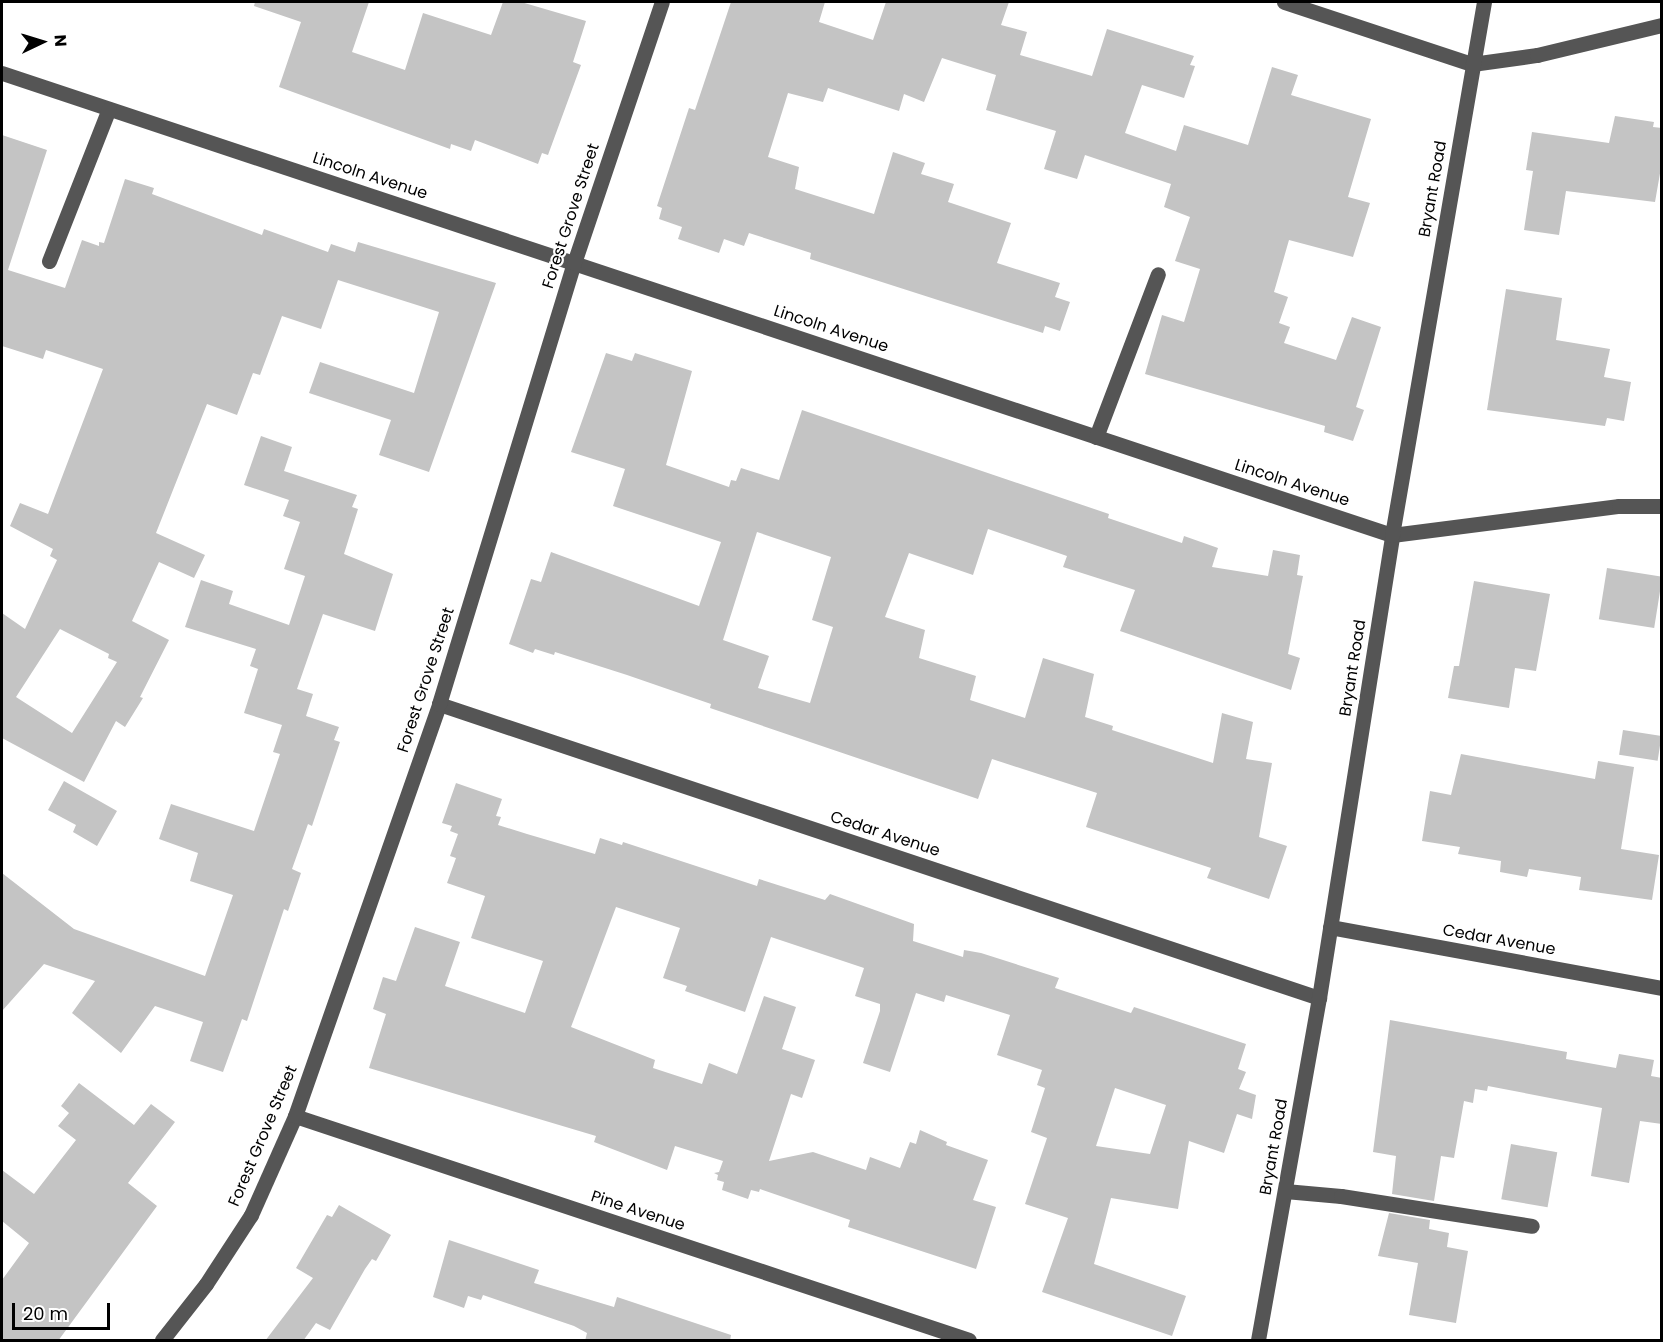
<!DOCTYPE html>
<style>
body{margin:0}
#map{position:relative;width:1663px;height:1342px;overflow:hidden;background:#fff;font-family:Poppins,sans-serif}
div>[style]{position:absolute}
.building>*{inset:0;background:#c4c4c4;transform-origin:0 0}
.minor>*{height:15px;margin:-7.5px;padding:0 7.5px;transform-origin:7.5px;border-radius:7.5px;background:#555}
span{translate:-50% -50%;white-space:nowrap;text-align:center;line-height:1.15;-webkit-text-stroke:4.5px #fff;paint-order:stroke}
.street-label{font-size:16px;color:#000}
.frame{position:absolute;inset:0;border:3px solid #000;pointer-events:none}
.north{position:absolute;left:12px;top:12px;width:60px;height:60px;-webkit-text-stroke:4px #fff;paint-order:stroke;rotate:86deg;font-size:16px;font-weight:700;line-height:24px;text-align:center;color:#000}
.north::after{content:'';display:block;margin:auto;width:21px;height:27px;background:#000;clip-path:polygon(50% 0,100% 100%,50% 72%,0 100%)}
.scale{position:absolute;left:12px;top:1303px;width:98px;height:27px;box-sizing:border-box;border:3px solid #000;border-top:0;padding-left:8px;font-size:18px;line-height:21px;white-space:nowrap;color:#000;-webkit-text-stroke:4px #fff;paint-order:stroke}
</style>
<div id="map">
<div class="building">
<div style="clip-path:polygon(255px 2px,369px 2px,352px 52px,405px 70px,423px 13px,491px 35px,503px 2px,521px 2px,586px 21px,573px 62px,581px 65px,548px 155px,542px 153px,538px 164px,475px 140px,471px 151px,451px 144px,450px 149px,279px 87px,301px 22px,254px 6px)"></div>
<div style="clip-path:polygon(731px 2px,825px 2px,819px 22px,873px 40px,886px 2px,1009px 2px,1001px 25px,1027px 32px,1020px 55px,1092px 76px,1107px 29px,1194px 56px,1190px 65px,1195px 66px,1184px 98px,1142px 85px,1125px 133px,1176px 151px,1184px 125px,1248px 145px,1272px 67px,1298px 75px,1291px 95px,1371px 119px,1348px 197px,1370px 203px,1353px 257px,1289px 240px,1274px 292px,1288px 297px,1279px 323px,1290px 327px,1284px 343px,1336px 360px,1352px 317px,1381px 327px,1356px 407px,1364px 410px,1353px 441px,1324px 432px,1325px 426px,1145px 374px,1162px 315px,1184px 322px,1200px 269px,1175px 261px,1190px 217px,1164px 207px,1171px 184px,1085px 155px,1077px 179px,1044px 169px,1056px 131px,986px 110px,996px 75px,942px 58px,924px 102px,904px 94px,899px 111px,828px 88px,823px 102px,788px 93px,768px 157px,799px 167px,795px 189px,874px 214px,893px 152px,925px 163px,921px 174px,954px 184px,948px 202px,1011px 223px,997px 263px,1060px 283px,1055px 297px,1070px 302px,1060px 331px,1045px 326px,1043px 333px,941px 301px,810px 259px,811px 253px,749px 233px,744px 246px,724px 239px,719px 253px,678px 239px,682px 227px,659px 219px,662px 208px,657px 206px,689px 108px,695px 110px)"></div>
<div style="clip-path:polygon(1615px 116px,1654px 122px,1653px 127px,1662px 128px,1662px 162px,1655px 202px,1566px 191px,1559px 235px,1524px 230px,1533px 171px,1526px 170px,1532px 132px,1609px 143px)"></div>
<div style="clip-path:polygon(evenodd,2px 135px,47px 150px,8px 270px,65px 288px,82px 240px,99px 246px,99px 242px,104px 243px,125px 179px,154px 188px,152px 194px,262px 235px,264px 229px,328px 252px,331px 244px,355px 252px,358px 242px,496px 283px,429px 472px,379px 455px,391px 420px,309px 393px,320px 362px,414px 393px,439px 312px,338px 280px,321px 329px,282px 316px,260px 375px,253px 373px,237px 415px,207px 404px,156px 533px,205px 555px,194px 578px,159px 562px,132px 621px,169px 640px,140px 697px,143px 698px,125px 727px,116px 721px,84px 782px,2px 738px,2px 613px,25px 629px,57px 560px,50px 556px,53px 549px,10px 526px,20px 503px,48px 514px,103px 369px,46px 350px,43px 359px,2px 346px,2px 135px,60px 629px,109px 654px,108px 658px,117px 662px,72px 733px,16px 697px,60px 629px)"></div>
<div style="clip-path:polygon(1506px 289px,1562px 298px,1556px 340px,1610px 349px,1604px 377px,1631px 382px,1624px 421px,1607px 418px,1605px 426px,1487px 410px)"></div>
<div style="clip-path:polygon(evenodd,606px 353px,632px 361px,635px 353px,692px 371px,666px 465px,729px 487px,731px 480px,736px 481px,741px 468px,779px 480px,802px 410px,1109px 514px,1108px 518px,1182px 543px,1184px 536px,1218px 548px,1212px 567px,1268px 576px,1273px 550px,1300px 555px,1297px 575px,1303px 576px,1288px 654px,1300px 658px,1291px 690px,1120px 631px,1135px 590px,1063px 567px,1067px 556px,988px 529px,973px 575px,909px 553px,885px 617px,925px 630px,919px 658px,976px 676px,970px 700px,1025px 718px,1043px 658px,1094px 674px,1085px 717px,1113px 726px,1112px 730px,1213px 763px,1222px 713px,1253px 722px,1246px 759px,1272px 763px,1259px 837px,1287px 846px,1269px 899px,1207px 878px,1211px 868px,1086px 827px,1097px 793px,992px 759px,978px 799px,710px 708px,711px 704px,627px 675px,555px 652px,554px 655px,535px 649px,533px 653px,509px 644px,531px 579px,541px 582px,551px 552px,699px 606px,721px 542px,613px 506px,625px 469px,571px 452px,606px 353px,757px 532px,831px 557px,812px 620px,833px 627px,810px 703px,758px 688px,769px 656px,723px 640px,757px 532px)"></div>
<div style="clip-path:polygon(261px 436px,292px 447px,284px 471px,357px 495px,352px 507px,358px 509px,344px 554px,393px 574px,375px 631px,323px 614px,297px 689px,313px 694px,306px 716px,339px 727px,334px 740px,340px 742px,312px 826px,308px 824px,292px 869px,301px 873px,288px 911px,284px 909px,247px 1021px,242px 1019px,223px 1072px,190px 1061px,203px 1022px,155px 1006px,121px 1053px,72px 1013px,95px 981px,44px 964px,2px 1011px,2px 873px,74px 929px,205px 976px,233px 895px,190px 881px,198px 853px,159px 839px,171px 804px,254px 831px,280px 754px,273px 752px,282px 725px,244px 713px,258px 669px,250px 666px,256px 649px,185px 627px,201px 580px,233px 591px,229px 604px,289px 625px,305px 576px,284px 569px,300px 522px,283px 516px,289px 500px,244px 485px)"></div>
<div style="left:1607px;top:568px;width:56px;height:52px;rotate:9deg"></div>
<div style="clip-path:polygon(1474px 581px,1550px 594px,1536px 671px,1515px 668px,1509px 708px,1448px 698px,1454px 666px,1459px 666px)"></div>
<div style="left:1623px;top:730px;width:39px;height:25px;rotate:9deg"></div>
<div style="clip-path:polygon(1461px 754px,1595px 779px,1598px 761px,1634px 767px,1621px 849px,1659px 855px,1652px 900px,1579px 890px,1581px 877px,1529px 869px,1527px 877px,1500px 872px,1501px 861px,1458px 854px,1460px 847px,1422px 841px,1430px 791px,1451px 795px)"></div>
<div style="clip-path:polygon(64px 781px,117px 811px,97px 846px,73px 832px,76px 825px,48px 810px)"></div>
<div style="clip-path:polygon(evenodd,456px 783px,502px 799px,496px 816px,501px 817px,498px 825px,527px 834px,595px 854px,600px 838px,622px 845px,623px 842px,757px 886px,759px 879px,825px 900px,830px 894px,914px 924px,913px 941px,963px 957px,964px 950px,981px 953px,1059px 978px,1055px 988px,1131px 1013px,1134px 1007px,1246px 1044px,1238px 1069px,1246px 1072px,1239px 1089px,1256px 1095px,1252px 1119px,1237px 1114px,1224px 1153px,1189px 1141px,1178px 1209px,1111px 1198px,1094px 1264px,1186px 1296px,1172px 1336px,1042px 1292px,1068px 1218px,1025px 1204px,1047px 1138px,1031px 1132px,1045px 1088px,1037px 1085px,1042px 1070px,997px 1055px,1010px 1015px,946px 995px,944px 1002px,916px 993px,890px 1072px,863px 1063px,880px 1011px,880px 1004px,855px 996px,864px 968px,771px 937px,745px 1012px,685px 991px,687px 986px,663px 978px,680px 928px,616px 907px,571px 1027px,655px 1060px,653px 1068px,702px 1084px,709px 1063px,737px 1074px,764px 996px,796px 1007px,782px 1049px,815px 1060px,802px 1098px,791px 1094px,769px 1161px,813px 1152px,866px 1170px,870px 1157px,900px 1168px,910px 1142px,916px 1144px,920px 1130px,947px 1142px,946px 1145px,988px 1160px,973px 1200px,996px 1207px,976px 1269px,848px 1227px,850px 1220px,760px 1189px,759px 1192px,751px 1190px,748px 1199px,722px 1190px,724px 1182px,717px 1180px,718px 1175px,714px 1173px,719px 1172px,723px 1161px,675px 1146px,667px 1170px,594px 1142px,596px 1136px,369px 1068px,386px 1014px,373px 1009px,383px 977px,396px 981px,415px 927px,460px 942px,445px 986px,525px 1013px,543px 961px,471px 938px,485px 896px,447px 883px,456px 858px,450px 856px,458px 834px,450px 831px,452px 826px,442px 823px,456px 783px,1115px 1088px,1166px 1105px,1150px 1154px,1096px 1146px,1115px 1088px)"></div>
<div style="clip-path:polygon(1390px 1020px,1567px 1052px,1566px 1059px,1616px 1068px,1619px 1054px,1654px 1060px,1651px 1076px,1662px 1078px,1662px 1124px,1640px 1121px,1629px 1183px,1591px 1176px,1602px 1108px,1488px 1086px,1487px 1091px,1475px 1089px,1473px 1103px,1464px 1101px,1454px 1158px,1441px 1156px,1434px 1201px,1392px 1194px,1396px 1156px,1373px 1152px)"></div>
<div style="clip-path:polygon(79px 1083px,134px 1125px,151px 1104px,175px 1122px,128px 1183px,157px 1206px,58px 1341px,2px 1341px,2px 1280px,29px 1243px,2px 1221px,2px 1170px,34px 1194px,76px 1140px,58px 1126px,69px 1113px,61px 1106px)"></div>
<div style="left:1511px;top:1144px;width:47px;height:56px;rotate:10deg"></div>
<div style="clip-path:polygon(339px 1205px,391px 1235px,376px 1261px,372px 1259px,365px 1269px,330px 1330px,316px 1323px,303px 1341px,265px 1341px,313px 1278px,296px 1268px,327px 1215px,332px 1217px)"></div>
<div style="clip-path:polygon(1389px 1213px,1430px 1220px,1429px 1229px,1449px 1233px,1447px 1247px,1468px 1251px,1456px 1323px,1409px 1315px,1418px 1263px,1378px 1256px)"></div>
<div style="clip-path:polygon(449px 1240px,539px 1270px,534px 1283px,614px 1307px,617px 1297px,731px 1335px,730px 1341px,585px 1341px,587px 1333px,574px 1326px,483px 1295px,481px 1300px,468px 1296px,464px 1308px,433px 1297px)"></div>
</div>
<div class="minor">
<div style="left:1284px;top:2px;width:198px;rotate:18.3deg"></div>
<div style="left:1472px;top:64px;width:66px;rotate:-7.9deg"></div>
<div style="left:1537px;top:55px;width:129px;rotate:-13.5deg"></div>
<div style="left:2px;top:73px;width:1465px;rotate:18.39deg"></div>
<div style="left:1392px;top:535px;width:229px;rotate:-7.3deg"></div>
<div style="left:1619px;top:506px;width:43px"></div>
<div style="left:49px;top:261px;width:163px;rotate:-68.5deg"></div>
<div style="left:1096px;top:437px;width:174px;rotate:-69.2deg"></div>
<div style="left:439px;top:704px;width:928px;rotate:18.47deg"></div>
<div style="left:1330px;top:927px;width:338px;rotate:10.4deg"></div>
<div style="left:295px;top:1116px;width:710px;rotate:18.38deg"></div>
<div style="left:1285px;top:1191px;width:56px;rotate:5.1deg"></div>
<div style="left:1341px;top:1196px;width:193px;rotate:8.9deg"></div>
<div style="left:162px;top:1340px;width:71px;rotate:-51.8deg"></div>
<div style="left:206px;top:1284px;width:82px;rotate:-56.9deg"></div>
<div style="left:251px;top:1215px;width:108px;rotate:-66deg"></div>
<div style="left:295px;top:1116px;width:436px;rotate:-70.7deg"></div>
<div style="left:439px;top:704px;width:461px;rotate:-73deg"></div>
<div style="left:574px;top:263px;width:275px;rotate:-71.4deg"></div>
<div style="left:1258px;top:1340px;width:347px;rotate:-79.9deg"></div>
<div style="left:1319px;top:998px;width:469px;rotate:-81deg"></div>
<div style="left:1392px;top:535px;width:541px;rotate:-80.21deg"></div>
</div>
<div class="street-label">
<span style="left:370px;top:176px;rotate:18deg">Lincoln Avenue</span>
<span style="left:1433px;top:189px;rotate:-80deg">Bryant Road</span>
<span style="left:571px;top:216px;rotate:-72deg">Forest Grove Street</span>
<span style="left:831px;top:329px;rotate:18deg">Lincoln Avenue</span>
<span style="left:1292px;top:483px;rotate:18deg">Lincoln Avenue</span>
<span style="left:1353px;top:668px;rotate:-81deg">Bryant Road</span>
<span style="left:426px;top:680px;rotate:-72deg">Forest Grove Street</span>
<span style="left:885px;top:834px;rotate:18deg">Cedar Avenue</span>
<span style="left:1499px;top:940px;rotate:10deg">Cedar Avenue</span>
<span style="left:263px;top:1136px;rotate:-67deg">Forest Grove Street</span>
<span style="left:1274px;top:1147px;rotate:-80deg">Bryant Road</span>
<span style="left:638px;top:1211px;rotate:18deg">Pine Avenue</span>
</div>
<div class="frame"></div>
<div class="north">N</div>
<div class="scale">20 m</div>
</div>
